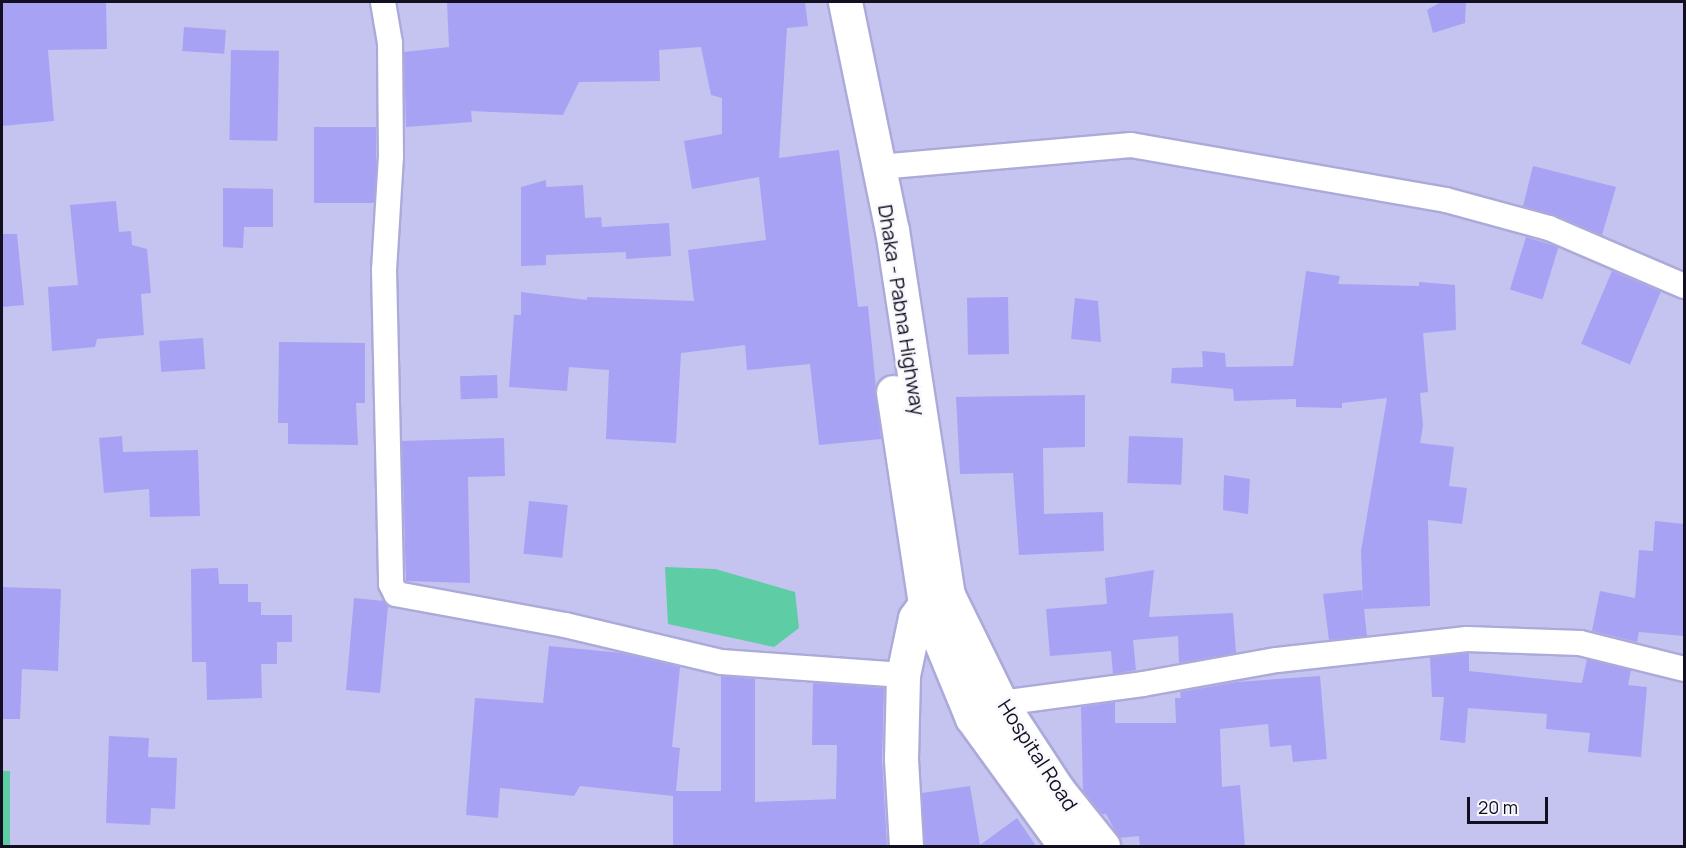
<!DOCTYPE html>
<style>
body{margin:0}
#map{position:relative;width:1686px;height:848px;overflow:hidden;background:#d4d3fb;font-family:Manrope,sans-serif}
div>[style]{position:absolute}
.built>*{inset:0;background:#c5c3ef;transform-origin:0 0}
.water>*{inset:0;background:#5ecca4;transform-origin:0 0}
.building>*{inset:0;background:#a8a2f4;transform-origin:0 0}
.roads{filter:drop-shadow(2px 0 #acaad9) drop-shadow(-2px 0 #acaad9) drop-shadow(0 2px #acaad9) drop-shadow(0 -2px #acaad9)}
.street>*{height:24px;margin:-12px;padding:0 12px;transform-origin:12px;border-radius:12px;background:#fff}
.primary>*{height:33px;margin:-16.5px;padding:0 16.5px;transform-origin:16.5px;border-radius:16.5px;background:#fff}
.highway>*{height:33px;margin:-16.5px;padding:0 16.5px;transform-origin:16.5px;border-radius:16.5px;background:#fff}
span{translate:-50% -50%;white-space:nowrap;text-align:center;line-height:1.15;-webkit-text-stroke:5px #f8f8fd;paint-order:stroke}
.street-label{font-size:20px;color:#110f20}
.frame{position:absolute;inset:0;border:3px solid #110f20;pointer-events:none}
.scale{position:absolute;left:1467px;top:797px;width:81px;height:27px;box-sizing:border-box;border:3px solid #110f20;border-top:0;padding-left:8px;font-size:18px;line-height:21px;white-space:nowrap;color:#110f20;-webkit-text-stroke:4px #f8f8fd;paint-order:stroke}
</style>
<div id="map">
<div class="built">
<div style="left:2px;top:2px;width:1682px;height:844px"></div>
</div>
<div class="water">
<div style="clip-path:polygon(665px 567px,715px 569px,795px 592px,799px 628px,774px 647px,668px 624px)"></div>
<div style="left:2px;top:771px;width:8px;height:75px"></div>
</div>
<div class="building">
<div style="clip-path:polygon(2px 2px,106px 2px,107px 49px,48px 50px,54px 121px,2px 126px)"></div>
<div style="clip-path:polygon(447px 2px,805px 2px,808px 26px,787px 28px,779px 158px,839px 150px,858px 307px,868px 306px,881px 439px,819px 445px,810px 364px,747px 370px,745px 345px,681px 353px,676px 443px,606px 439px,609px 370px,569px 367px,567px 391px,509px 387px,514px 315px,521px 315px,521px 292px,587px 300px,587px 297px,694px 301px,688px 250px,766px 240px,759px 177px,692px 189px,684px 141px,722px 134px,722px 98px,711px 95px,701px 47px,659px 50px,660px 81px,579px 82px,563px 115px,471px 111px,472px 122px,406px 127px,404px 52px,449px 47px)"></div>
<div style="clip-path:polygon(1441px 2px,1466px 2px,1465px 23px,1433px 33px,1427px 10px)"></div>
<div style="left:184px;top:27px;width:42px;height:24px;rotate:4deg"></div>
<div style="left:231px;top:50px;width:48px;height:90px;rotate:1deg"></div>
<div style="left:314px;top:127px;width:62px;height:76px"></div>
<div style="clip-path:polygon(1533px 166px,1616px 187px,1602px 235px,1523px 206px)"></div>
<div style="clip-path:polygon(546px 180px,546px 187px,583px 185px,585px 218px,601px 217px,602px 227px,669px 223px,671px 256px,626px 259px,626px 252px,546px 255px,546px 265px,521px 266px,521px 187px)"></div>
<div style="clip-path:polygon(223px 188px,273px 189px,273px 227px,244px 227px,243px 248px,223px 247px)"></div>
<div style="clip-path:polygon(116px 201px,119px 232px,131px 231px,132px 245px,147px 249px,151px 293px,141px 294px,144px 335px,97px 339px,95px 347px,52px 351px,48px 287px,78px 285px,70px 205px)"></div>
<div style="clip-path:polygon(2px 234px,17px 234px,24px 305px,2px 307px)"></div>
<div style="left:1526px;top:237px;width:34px;height:55px;rotate:17deg"></div>
<div style="clip-path:polygon(1306px 271px,1340px 276px,1338px 284px,1419px 286px,1419px 282px,1455px 285px,1456px 330px,1423px 333px,1428px 392px,1420px 393px,1423px 426px,1420px 443px,1454px 447px,1449px 486px,1467px 488px,1462px 524px,1428px 520px,1430px 606px,1364px 609px,1367px 636px,1329px 640px,1323px 594px,1362px 590px,1363px 604px,1361px 551px,1387px 398px,1342px 403px,1342px 408px,1296px 407px,1296px 399px,1234px 401px,1233px 389px,1171px 383px,1172px 368px,1203px 367px,1202px 351px,1225px 353px,1226px 367px,1293px 366px)"></div>
<div style="left:1612px;top:271px;width:53px;height:79px;rotate:23deg"></div>
<div style="left:1008px;top:297px;width:57px;height:41px;rotate:89deg"></div>
<div style="clip-path:polygon(1075px 298px,1098px 301px,1101px 342px,1071px 339px)"></div>
<div style="left:203px;top:338px;width:31px;height:44px;rotate:86deg"></div>
<div style="clip-path:polygon(279px 342px,365px 343px,365px 403px,356px 403px,358px 445px,288px 444px,288px 423px,278px 423px)"></div>
<div style="left:497px;top:375px;width:23px;height:37px;rotate:88deg"></div>
<div style="clip-path:polygon(1085px 395px,1085px 447px,1043px 448px,1044px 514px,1103px 512px,1104px 551px,1019px 555px,1013px 473px,960px 474px,956px 397px)"></div>
<div style="clip-path:polygon(122px 436px,123px 452px,198px 450px,200px 516px,150px 517px,149px 489px,104px 493px,99px 438px)"></div>
<div style="left:1129px;top:436px;width:54px;height:47px;rotate:2deg"></div>
<div style="clip-path:polygon(504px 438px,505px 476px,468px 477px,470px 583px,406px 581px,402px 441px)"></div>
<div style="clip-path:polygon(1224px 475px,1250px 479px,1248px 514px,1223px 510px)"></div>
<div style="left:529px;top:501px;width:39px;height:53px;rotate:6deg"></div>
<div style="clip-path:polygon(1655px 521px,1684px 524px,1684px 636px,1639px 632px,1637px 642px,1592px 631px,1600px 591px,1635px 598px,1639px 550px,1653px 551px)"></div>
<div style="clip-path:polygon(218px 568px,219px 584px,248px 584px,248px 602px,261px 602px,261px 615px,292px 615px,292px 642px,277px 642px,277px 664px,261px 664px,262px 698px,207px 700px,206px 662px,192px 662px,191px 569px)"></div>
<div style="clip-path:polygon(1154px 570px,1149px 617px,1233px 613px,1236px 653px,1179px 663px,1178px 636px,1133px 640px,1136px 670px,1113px 674px,1111px 651px,1050px 656px,1046px 609px,1107px 604px,1105px 578px)"></div>
<div style="clip-path:polygon(2px 587px,61px 589px,58px 671px,22px 669px,20px 719px,2px 719px)"></div>
<div style="clip-path:polygon(354px 598px,384px 601px,388px 606px,380px 693px,346px 690px)"></div>
<div style="clip-path:polygon(549px 646px,622px 653px,680px 667px,672px 747px,680px 748px,676px 791px,721px 791px,721px 676px,755px 679px,755px 802px,836px 799px,837px 745px,812px 745px,813px 683px,884px 688px,882px 759px,887px 846px,673px 846px,673px 796px,580px 786px,574px 796px,500px 788px,498px 818px,466px 815px,475px 698px,543px 703px)"></div>
<div style="clip-path:polygon(1469px 653px,1469px 671px,1533px 678px,1582px 683px,1587px 659px,1631px 670px,1628px 685px,1647px 687px,1641px 757px,1588px 752px,1590px 733px,1546px 729px,1547px 714px,1468px 708px,1465px 743px,1440px 740px,1444px 697px,1432px 697px,1430px 657px)"></div>
<div style="clip-path:polygon(1320px 676px,1327px 759px,1293px 762px,1291px 745px,1270px 747px,1268px 724px,1220px 729px,1222px 787px,1240px 785px,1245px 846px,1140px 846px,1139px 836px,1119px 838px,1106px 814px,1102px 814px,1083px 791px,1081px 707px,1115px 702px,1115px 723px,1176px 723px,1175px 698px,1181px 698px,1180px 692px,1237px 682px)"></div>
<div style="clip-path:polygon(109px 736px,149px 738px,148px 757px,177px 758px,175px 809px,151px 808px,150px 825px,106px 823px)"></div>
<div style="clip-path:polygon(970px 786px,980px 845px,1017px 818px,1036px 846px,924px 846px,922px 793px)"></div>
</div>
<div class="roads">
<div class="street">
<div style="left:383px;top:2px;width:42px;rotate:80.3deg"></div>
<div style="left:390px;top:43px;width:113px;rotate:89.5deg"></div>
<div style="left:391px;top:156px;width:114px;rotate:93.5deg"></div>
<div style="left:384px;top:270px;width:314px;rotate:88.7deg"></div>
<div style="left:391px;top:584px;width:11px;rotate:63deg"></div>
<div style="left:396px;top:594px;width:172px;rotate:10.4deg"></div>
<div style="left:565px;top:625px;width:160px;rotate:13.3deg"></div>
<div style="left:721px;top:662px;width:182px;rotate:4.1deg"></div>
<div style="left:879px;top:167px;width:253px;rotate:-5deg"></div>
<div style="left:1131px;top:145px;width:320px;rotate:9.9deg"></div>
<div style="left:1446px;top:200px;width:107px;rotate:15.2deg"></div>
<div style="left:1549px;top:228px;width:147px;rotate:23.2deg"></div>
<div style="left:1001px;top:703px;width:143px;rotate:-7.6deg"></div>
<div style="left:1143px;top:684px;width:136px;rotate:-10.2deg"></div>
<div style="left:1277px;top:660px;width:191px;rotate:-6.3deg"></div>
<div style="left:1467px;top:639px;width:113px;rotate:2deg"></div>
<div style="left:1580px;top:643px;width:107px;rotate:14deg"></div>
</div>
<div class="primary">
<div style="left:906px;top:846px;width:88px;rotate:-93.3deg"></div>
<div style="left:901px;top:758px;width:83px;rotate:-88.6deg"></div>
<div style="left:903px;top:675px;width:58px;rotate:-78.1deg"></div>
<div style="left:915px;top:618px;width:17px;rotate:-54deg"></div>
<div style="left:925px;top:604px;width:25px;rotate:-21deg"></div>
</div>
<div class="highway">
<div style="left:845px;top:2px;width:233px;rotate:78.4deg"></div>
<div style="left:892px;top:230px;width:369px;rotate:81.3deg"></div>
<div style="left:948px;top:595px;width:120px;rotate:63.9deg"></div>
<div style="left:1001px;top:703px;width:104px;rotate:56.8deg"></div>
<div style="left:1058px;top:790px;width:72px;rotate:51.2deg"></div>
<div style="left:893px;top:392px;width:214px;rotate:81.4deg"></div>
<div style="left:925px;top:604px;width:123px;rotate:67.6deg"></div>
<div style="left:972px;top:718px;width:158px;rotate:54deg"></div>
</div>
</div>
<div class="street-label">
<span style="left:902px;top:310px;rotate:81deg">Dhaka - Pabna Highway</span>
<span style="left:1038px;top:755px;rotate:57deg">Hospital Road</span>
</div>
<div class="frame"></div>
<div class="scale">20 m</div>
</div>
